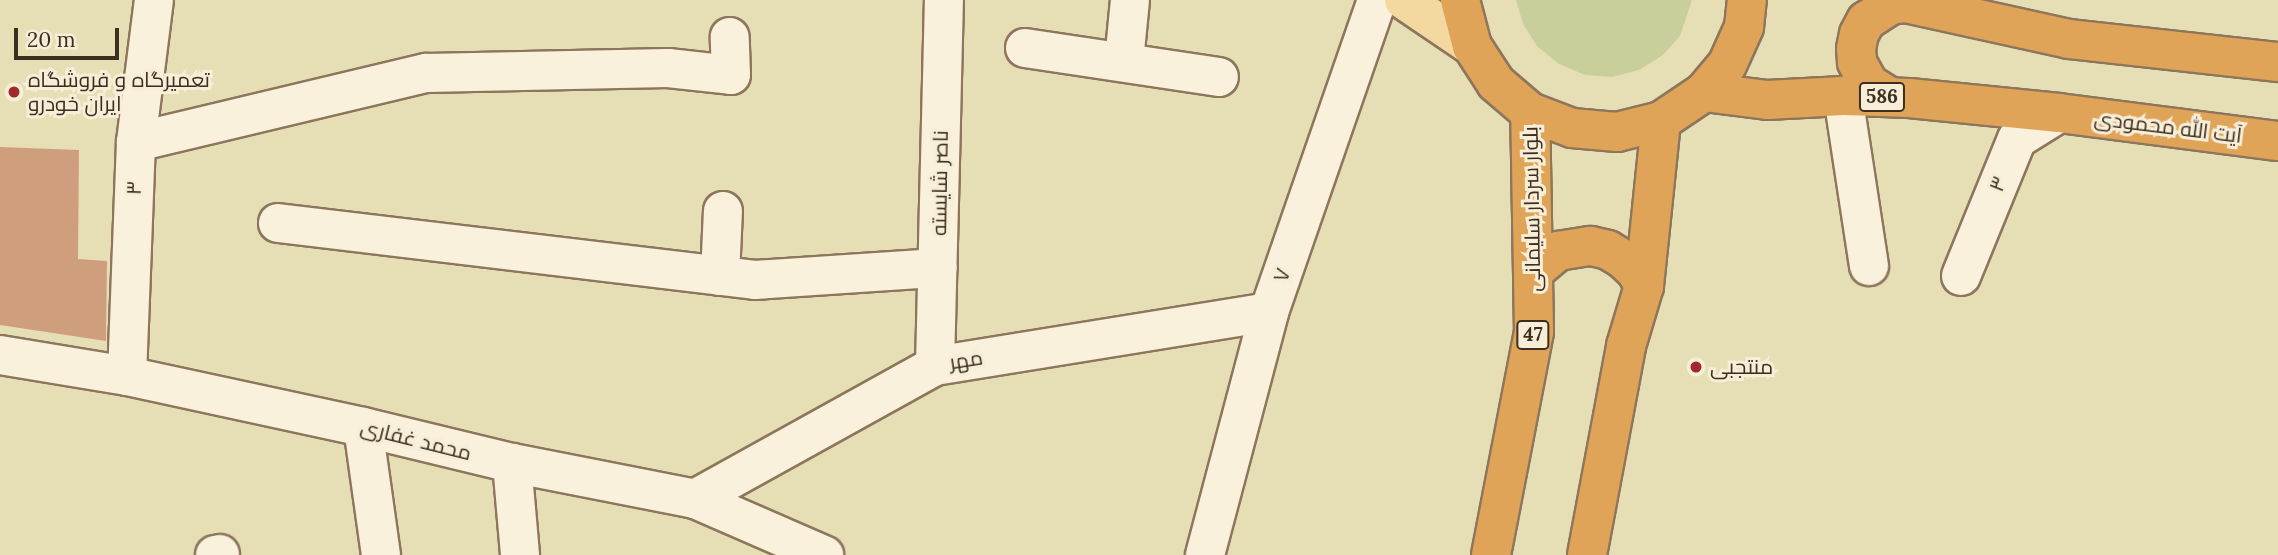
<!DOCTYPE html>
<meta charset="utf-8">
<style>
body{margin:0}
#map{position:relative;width:2278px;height:555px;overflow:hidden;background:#f0e4c8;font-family:Lora,Cairo,serif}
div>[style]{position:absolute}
.farmland>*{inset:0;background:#e6deb5;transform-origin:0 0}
.green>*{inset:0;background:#c9cf9b}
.building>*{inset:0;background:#cf9f7d}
.roads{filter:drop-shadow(2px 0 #8d765c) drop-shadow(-2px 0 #8d765c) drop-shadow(0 2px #8d765c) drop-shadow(0 -2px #8d765c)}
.minor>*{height:38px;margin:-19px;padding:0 19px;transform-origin:19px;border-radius:19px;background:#faf1dc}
.major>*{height:38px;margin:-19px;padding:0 19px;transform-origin:19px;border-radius:19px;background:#f3d9a0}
.highway>*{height:38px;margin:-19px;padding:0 19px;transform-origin:19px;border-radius:19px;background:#e0a458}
.dots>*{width:19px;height:19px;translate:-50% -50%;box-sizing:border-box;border:4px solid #f7eed8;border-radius:50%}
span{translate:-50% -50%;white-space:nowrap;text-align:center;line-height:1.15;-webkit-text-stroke:6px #f7eed8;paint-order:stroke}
.shield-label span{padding:2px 5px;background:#f7eed8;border:2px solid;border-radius:5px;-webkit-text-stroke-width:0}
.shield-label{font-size:19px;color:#3d2e20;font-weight:700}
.poi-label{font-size:21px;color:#3d2e20}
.left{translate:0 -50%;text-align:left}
.street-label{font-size:21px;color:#3d2e20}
.scale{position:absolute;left:14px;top:28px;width:105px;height:32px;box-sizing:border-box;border:4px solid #3d2e20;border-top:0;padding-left:9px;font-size:21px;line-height:24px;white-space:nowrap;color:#3d2e20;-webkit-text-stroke:5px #f7eed8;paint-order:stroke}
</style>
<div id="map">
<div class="farmland">
<div style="left:0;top:0;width:2278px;height:555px"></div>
</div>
<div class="green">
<div style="clip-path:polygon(1516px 0,1692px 0,1680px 36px,1663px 55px,1639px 70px,1612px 77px,1585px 75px,1559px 64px,1537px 46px,1523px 24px)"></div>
</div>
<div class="building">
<div style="clip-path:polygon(0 147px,79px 150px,78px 259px,107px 261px,106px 341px,0 325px)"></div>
</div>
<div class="roads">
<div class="minor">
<div style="left:1025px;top:48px;width:196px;rotate:8.5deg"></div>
<div style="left:1124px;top:61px;width:61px;rotate:-84.4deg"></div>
<div style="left:1843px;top:96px;width:172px;rotate:81.3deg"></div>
<div style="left:136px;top:142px;width:298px;rotate:-13.4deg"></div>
<div style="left:426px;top:73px;width:242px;rotate:-1.2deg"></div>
<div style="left:668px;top:68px;width:63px;rotate:6.3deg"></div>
<div style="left:731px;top:75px;width:38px;rotate:-92deg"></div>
<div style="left:278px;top:223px;width:480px;rotate:6.8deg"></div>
<div style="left:755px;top:280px;width:183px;rotate:-3.8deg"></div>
<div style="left:720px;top:276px;width:65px;rotate:-87.4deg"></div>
<div style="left:1961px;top:276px;width:148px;rotate:-67.8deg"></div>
<div style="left:2017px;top:139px;width:49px;rotate:-31.8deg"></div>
<div style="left:0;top:355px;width:129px;rotate:9.4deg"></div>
<div style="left:127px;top:376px;width:241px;rotate:12.2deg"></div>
<div style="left:363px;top:427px;width:153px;rotate:13.6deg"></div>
<div style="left:512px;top:463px;width:187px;rotate:11.1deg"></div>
<div style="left:695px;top:499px;width:141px;rotate:23.5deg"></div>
<div style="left:935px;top:366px;width:366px;rotate:-88.6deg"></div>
<div style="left:127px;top:376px;width:234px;rotate:-87.8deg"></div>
<div style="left:136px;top:142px;width:143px;rotate:-82.8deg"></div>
<div style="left:363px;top:427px;width:129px;rotate:82deg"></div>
<div style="left:512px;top:463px;width:92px;rotate:85deg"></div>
<div style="left:695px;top:499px;width:274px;rotate:-29deg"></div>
<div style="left:935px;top:366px;width:338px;rotate:-9.2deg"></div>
<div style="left:215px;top:555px;width:5px;rotate:-11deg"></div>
<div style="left:1205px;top:555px;width:251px;rotate:-75.2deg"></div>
<div style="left:1269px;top:312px;width:330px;rotate:-70.9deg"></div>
</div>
<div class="major">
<div style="left:1404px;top:0;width:82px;rotate:34.1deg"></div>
</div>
<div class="highway">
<div style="left:1460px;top:0;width:48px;rotate:75.4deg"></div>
<div style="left:1472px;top:46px;width:44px;rotate:57deg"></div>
<div style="left:1496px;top:83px;width:45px;rotate:40.5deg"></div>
<div style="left:1530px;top:112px;width:45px;rotate:20.9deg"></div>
<div style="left:1572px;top:128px;width:45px;rotate:5.1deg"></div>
<div style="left:1617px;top:132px;width:45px;rotate:-14deg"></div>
<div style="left:1661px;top:121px;width:52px;rotate:-34deg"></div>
<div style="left:1704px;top:92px;width:35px;rotate:-50deg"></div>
<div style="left:1727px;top:65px;width:42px;rotate:-65.9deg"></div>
<div style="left:1744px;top:27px;width:27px;rotate:-84deg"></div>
<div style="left:1892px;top:0;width:181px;rotate:12.4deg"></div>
<div style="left:2069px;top:39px;width:210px;rotate:6.3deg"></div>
<div style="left:1704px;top:92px;width:64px;rotate:7.2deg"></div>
<div style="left:1767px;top:100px;width:76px;rotate:-3deg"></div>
<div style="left:1843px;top:96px;width:66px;rotate:1.7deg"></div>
<div style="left:1909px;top:98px;width:151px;rotate:5.7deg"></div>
<div style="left:2059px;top:113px;width:221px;rotate:7.3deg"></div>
<div style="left:1890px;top:97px;width:25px;rotate:-148deg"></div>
<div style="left:1869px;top:84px;width:25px;rotate:-119deg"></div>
<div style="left:1857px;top:62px;width:13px;rotate:-94deg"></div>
<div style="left:1856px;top:49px;width:15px;rotate:-79deg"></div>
<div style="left:1859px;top:34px;width:15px;rotate:-62deg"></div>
<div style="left:1866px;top:21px;width:30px;rotate:-33deg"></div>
<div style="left:1891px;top:5px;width:14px;rotate:-8deg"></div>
<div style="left:1533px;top:272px;width:33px;rotate:-40deg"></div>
<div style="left:1558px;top:251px;width:33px;rotate:-9deg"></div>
<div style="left:1591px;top:246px;width:17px;rotate:13deg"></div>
<div style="left:1608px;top:250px;width:17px;rotate:31deg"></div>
<div style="left:1623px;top:259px;width:18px;rotate:43deg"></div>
<div style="left:1636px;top:271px;width:17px;rotate:62deg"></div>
<div style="left:1491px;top:555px;width:227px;rotate:-79.1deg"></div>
<div style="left:1534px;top:332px;width:220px;rotate:-91deg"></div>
<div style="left:1587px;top:555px;width:213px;rotate:-79.4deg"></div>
<div style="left:1626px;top:346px;width:63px;rotate:-73.3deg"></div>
<div style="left:1644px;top:286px;width:166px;rotate:-84.1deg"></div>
</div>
</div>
<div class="dots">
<div style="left:14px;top:92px;background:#9e2a2b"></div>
<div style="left:1696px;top:367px;background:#9e2a2b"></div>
</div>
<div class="shield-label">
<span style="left:1882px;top:97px">586</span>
<span style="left:1533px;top:335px">47</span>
</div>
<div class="poi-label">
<span class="left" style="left:28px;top:92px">تعمیرگاه و فروشگاه<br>ایران خودرو</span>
<span class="left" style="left:1710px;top:367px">منتجبی</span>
</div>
<div class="street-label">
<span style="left:2168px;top:127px;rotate:7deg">آیت الله محمودی</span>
<span style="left:940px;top:183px;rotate:-89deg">ناصر شایسته</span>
<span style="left:1998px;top:184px;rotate:-68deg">۳</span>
<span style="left:134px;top:188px;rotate:-88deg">۳</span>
<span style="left:1532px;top:209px;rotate:-91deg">بلوار سردار سلیمانی</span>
<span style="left:1282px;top:275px;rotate:-71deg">۷</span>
<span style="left:966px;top:360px;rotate:-9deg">مهر</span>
<span style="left:416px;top:440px;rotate:14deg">محمد غفاری</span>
</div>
<div class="scale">20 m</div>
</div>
